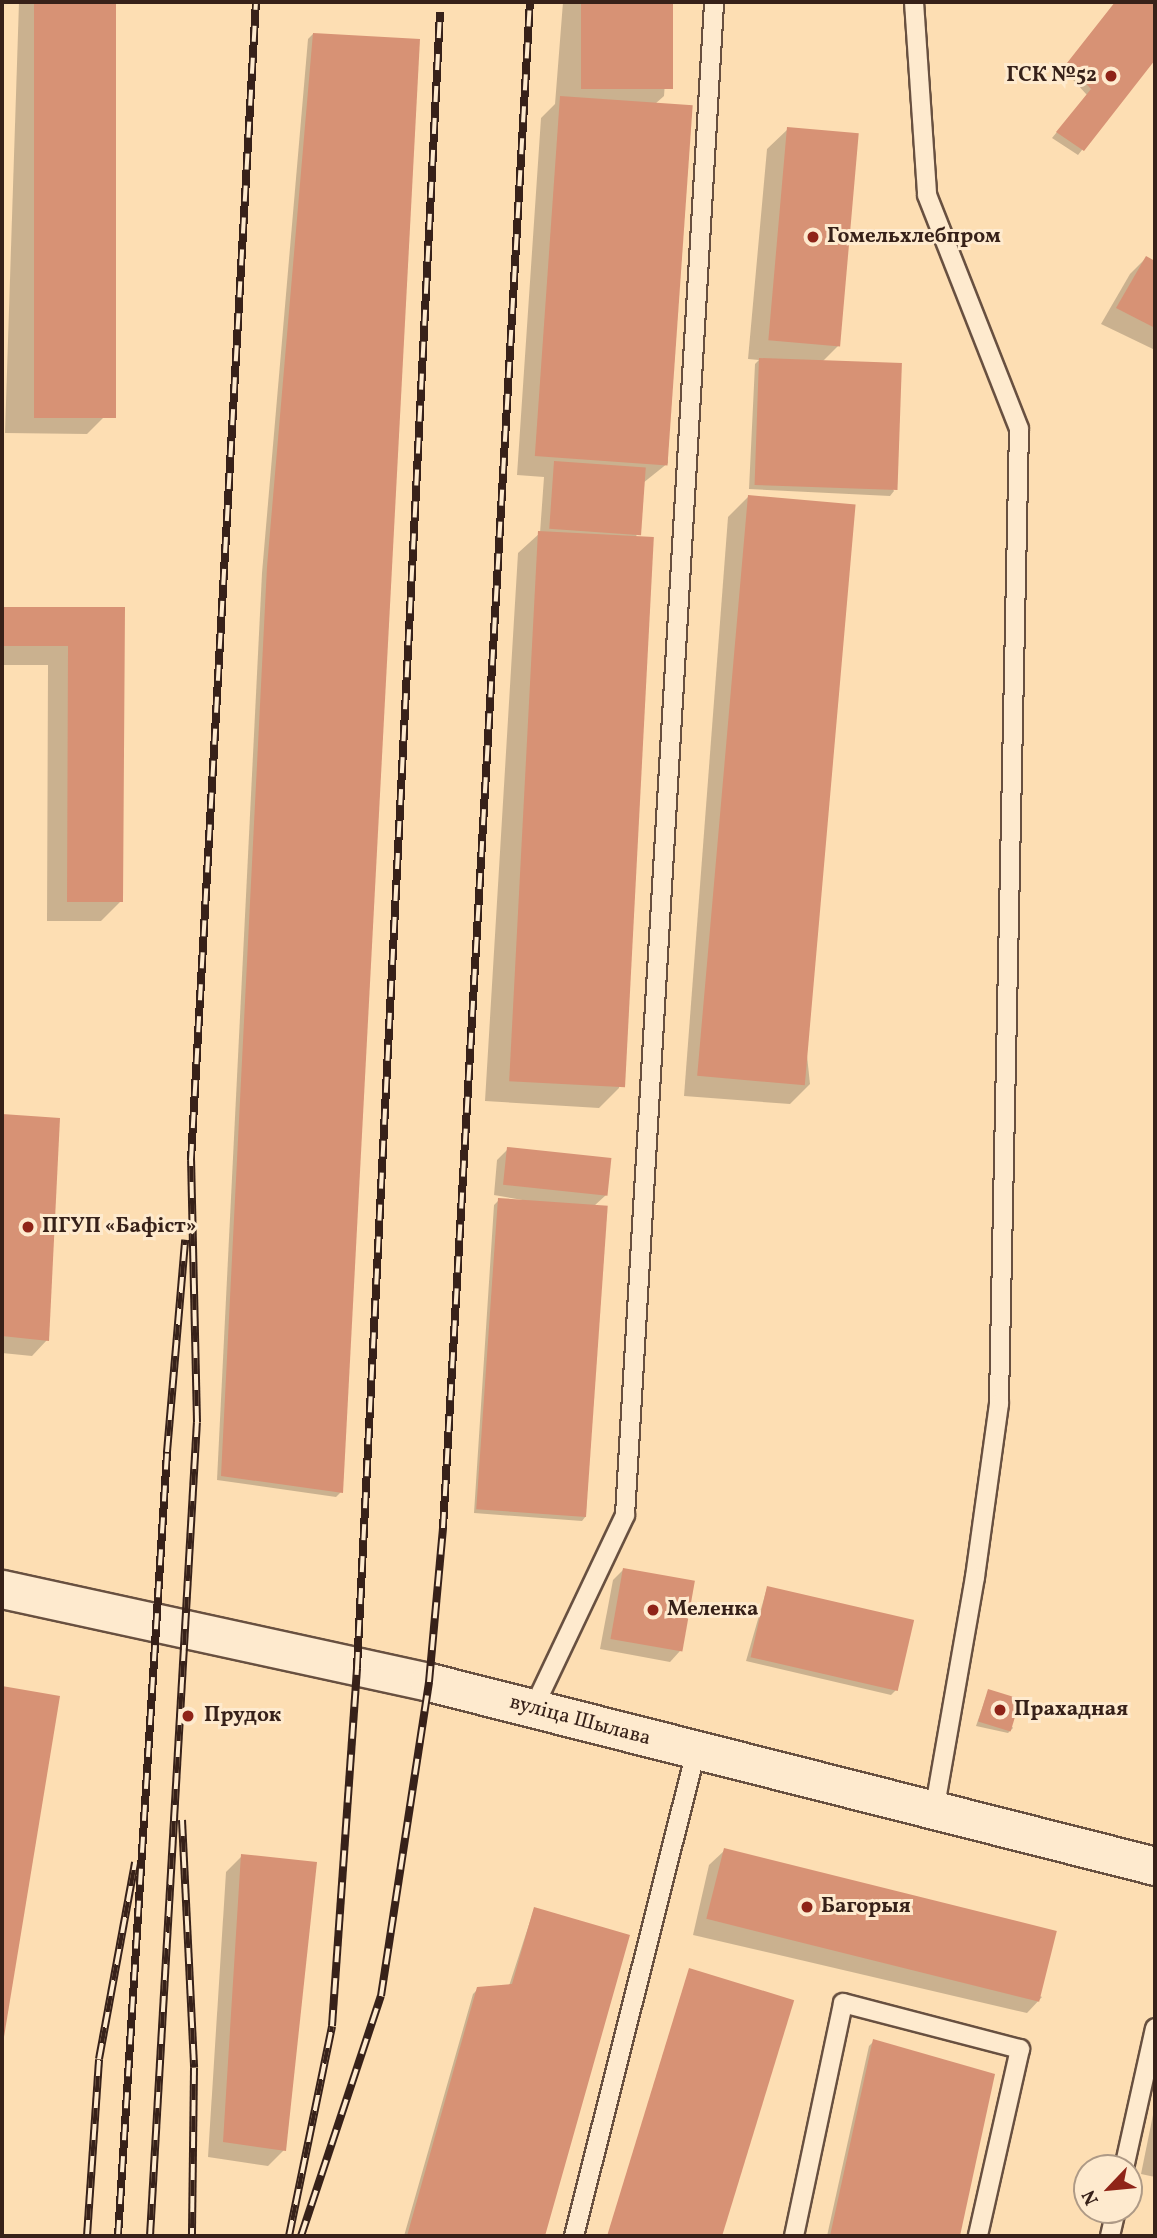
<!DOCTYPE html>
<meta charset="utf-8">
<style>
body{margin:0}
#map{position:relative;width:1157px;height:2238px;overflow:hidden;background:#fddeb3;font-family:Vollkorn,serif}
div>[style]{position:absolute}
.shadow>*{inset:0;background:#0003;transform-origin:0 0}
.building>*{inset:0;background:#d79275;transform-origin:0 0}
.roads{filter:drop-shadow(2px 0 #685040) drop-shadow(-2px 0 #685040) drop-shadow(0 2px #685040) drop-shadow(0 -2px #685040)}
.service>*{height:18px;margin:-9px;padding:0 9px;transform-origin:9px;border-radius:9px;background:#feeace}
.minor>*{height:37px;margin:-18.5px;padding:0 18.5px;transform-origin:18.5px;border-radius:18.5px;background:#feeace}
.rail>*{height:8px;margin-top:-4px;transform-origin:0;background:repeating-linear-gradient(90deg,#feeace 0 16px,#372119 0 32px);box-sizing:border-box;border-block:2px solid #372119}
.dots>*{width:19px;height:19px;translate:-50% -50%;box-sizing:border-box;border:4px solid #feeace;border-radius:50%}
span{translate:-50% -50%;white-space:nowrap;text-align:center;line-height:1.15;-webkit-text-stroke:6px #feeace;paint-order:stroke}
.poi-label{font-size:21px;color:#372119;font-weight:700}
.right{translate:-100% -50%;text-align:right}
.left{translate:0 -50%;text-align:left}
.street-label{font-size:21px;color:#372119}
.frame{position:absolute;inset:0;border:4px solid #372119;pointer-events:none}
.north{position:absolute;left:1073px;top:2154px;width:70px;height:70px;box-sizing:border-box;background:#feeace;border:2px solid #ae9a86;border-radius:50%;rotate:244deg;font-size:19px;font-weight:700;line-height:28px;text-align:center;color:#372119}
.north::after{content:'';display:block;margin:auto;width:24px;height:32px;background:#8f2418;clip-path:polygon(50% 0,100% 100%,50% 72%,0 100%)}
</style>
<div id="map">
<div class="shadow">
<div style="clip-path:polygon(19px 2px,114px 2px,103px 418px,87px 434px,5px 433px)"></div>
<div style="clip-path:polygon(563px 2px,671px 2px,664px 96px,655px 104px,668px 463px,643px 483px,636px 539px,619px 1088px,599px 1108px,485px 1101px,518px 553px,540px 533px,544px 477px,517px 475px,541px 118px,555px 104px)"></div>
<div style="clip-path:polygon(1116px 2px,1155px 2px,1155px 58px,1078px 155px,1052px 138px,1087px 95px,1063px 69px)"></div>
<div style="clip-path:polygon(313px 34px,341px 1492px,336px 1497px,217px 1480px,262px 573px,308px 39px)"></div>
<div style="clip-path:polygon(788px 129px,838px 346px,822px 362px,894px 491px,890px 496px,749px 489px,755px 364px,759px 360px,748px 359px,767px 149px)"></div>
<div style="clip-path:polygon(1146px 258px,1155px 263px,1155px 350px,1101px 324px,1130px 274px)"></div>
<div style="clip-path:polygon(748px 497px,810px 1084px,790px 1104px,684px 1096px,728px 517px)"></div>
<div style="clip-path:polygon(2px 608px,123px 609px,121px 901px,101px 921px,47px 921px,48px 665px,2px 665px)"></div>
<div style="clip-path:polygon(2px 1116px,58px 1119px,47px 1340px,32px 1356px,2px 1353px)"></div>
<div style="clip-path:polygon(508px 1149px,606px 1195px,594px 1206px,586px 1516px,582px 1521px,474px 1513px,494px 1205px,499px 1200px,534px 1202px,494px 1195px,497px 1160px)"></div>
<div style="clip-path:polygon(623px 1570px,680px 1651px,670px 1662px,600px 1649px,613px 1580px)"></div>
<div style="clip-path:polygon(767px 1588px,896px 1690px,891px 1695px,746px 1661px)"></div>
<div style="clip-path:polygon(2px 1688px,58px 1697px,2px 2041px)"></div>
<div style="clip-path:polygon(988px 1691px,1013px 1728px,1008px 1733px,976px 1726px)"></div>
<div style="clip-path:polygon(725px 1850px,1042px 1997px,1027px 2013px,693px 1935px,709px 1865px)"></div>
<div style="clip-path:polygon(242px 1856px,284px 2150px,268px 2166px,208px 2157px,226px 1872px)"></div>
<div style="clip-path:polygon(534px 1909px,628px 1936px,543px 2236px,404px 2236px,473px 1994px,478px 1989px,509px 1986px)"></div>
<div style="left:689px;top:1970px;width:108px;height:276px;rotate:17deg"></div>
<div style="clip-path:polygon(874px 2041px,993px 2076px,959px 2236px,827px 2236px,869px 2046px)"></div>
<div style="clip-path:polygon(1155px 2105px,1155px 2177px,1141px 2174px)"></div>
</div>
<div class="building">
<div style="left:34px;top:2px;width:82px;height:416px"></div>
<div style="left:581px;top:2px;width:92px;height:87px"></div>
<div style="clip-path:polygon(1115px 2px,1155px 2px,1155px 60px,1084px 151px,1056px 132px,1091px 89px,1067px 63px)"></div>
<div style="clip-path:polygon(313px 33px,420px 39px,343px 1493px,221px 1476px,267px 567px)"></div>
<div style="left:560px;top:96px;width:133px;height:361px;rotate:4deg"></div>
<div style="left:787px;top:127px;width:72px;height:214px;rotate:5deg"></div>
<div style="clip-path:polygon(1146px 256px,1155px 261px,1155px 328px,1116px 308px)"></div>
<div style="left:759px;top:358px;width:143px;height:127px;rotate:2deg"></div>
<div style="left:554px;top:461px;width:92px;height:68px;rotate:4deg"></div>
<div style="left:748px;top:495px;width:108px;height:583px;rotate:5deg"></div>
<div style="left:538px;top:531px;width:116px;height:551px;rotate:3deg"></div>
<div style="clip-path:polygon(2px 607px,125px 607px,123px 902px,67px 902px,68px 646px,2px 646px)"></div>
<div style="clip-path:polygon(2px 1114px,60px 1118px,49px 1341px,2px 1336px)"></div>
<div style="left:507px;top:1147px;width:105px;height:38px;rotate:6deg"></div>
<div style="left:498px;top:1198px;width:110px;height:312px;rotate:4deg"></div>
<div style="left:623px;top:1568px;width:73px;height:72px;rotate:10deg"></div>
<div style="left:767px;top:1586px;width:151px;height:73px;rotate:13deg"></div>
<div style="clip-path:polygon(2px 1686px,60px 1696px,3px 2043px,2px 2043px)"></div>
<div style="left:988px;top:1689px;width:34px;height:34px;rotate:17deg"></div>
<div style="left:724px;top:1848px;width:343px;height:73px;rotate:14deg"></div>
<div style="clip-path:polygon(241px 1854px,317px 1862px,286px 2151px,223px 2142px)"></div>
<div style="clip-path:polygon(534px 1907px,630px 1935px,545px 2236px,407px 2236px,477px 1987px,512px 1984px)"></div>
<div style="left:689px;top:1968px;width:110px;height:278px;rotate:17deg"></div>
<div style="clip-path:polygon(873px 2039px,995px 2074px,960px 2236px,830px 2236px)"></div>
</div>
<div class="roads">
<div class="service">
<div style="left:914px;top:2px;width:193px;rotate:86.1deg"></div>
<div style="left:927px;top:195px;width:251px;rotate:68.5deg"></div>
<div style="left:1019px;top:429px;width:975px;rotate:91.18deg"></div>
<div style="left:999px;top:1404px;width:175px;rotate:97.9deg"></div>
<div style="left:975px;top:1577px;width:240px;rotate:99.9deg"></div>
<div style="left:533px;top:1709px;width:215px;rotate:-64.6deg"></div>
<div style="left:625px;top:1515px;width:1516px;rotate:-86.63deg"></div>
<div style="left:1124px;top:2168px;width:143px;rotate:-77.5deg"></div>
<div style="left:574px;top:2236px;width:500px;rotate:-75.88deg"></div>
<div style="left:794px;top:2236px;width:238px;rotate:-78.1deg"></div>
<div style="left:843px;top:2003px;width:183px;rotate:14.6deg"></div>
<div style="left:1020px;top:2049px;width:192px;rotate:102.7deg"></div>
<div style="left:1110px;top:2236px;width:27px;rotate:-77deg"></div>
</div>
<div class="minor">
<div style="left:2px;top:1589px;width:437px;rotate:12.3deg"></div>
<div style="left:429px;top:1682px;width:749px;rotate:14.22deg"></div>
</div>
</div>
<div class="rail">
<div style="left:182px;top:1820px;width:248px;rotate:87.2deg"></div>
<div style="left:194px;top:2068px;width:168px;rotate:90.7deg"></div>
<div style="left:87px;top:2236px;width:177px;rotate:-86.1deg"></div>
<div style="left:99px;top:2059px;width:200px;rotate:-79.6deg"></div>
<div style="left:118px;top:2236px;width:786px;rotate:-86.42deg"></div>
<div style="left:167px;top:1452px;width:213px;rotate:-85.1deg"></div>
<div style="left:150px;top:2236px;width:815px;rotate:-86.7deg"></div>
<div style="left:197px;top:1422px;width:262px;rotate:-91.3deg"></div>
<div style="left:191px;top:1160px;width:1160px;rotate:-86.79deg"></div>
<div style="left:289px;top:2236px;width:214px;rotate:-78.4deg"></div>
<div style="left:332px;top:2026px;width:359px;rotate:-86deg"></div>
<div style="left:357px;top:1668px;width:1658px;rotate:-87.13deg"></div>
<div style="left:301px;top:2236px;width:253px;rotate:-71.6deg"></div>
<div style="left:381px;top:1996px;width:318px;rotate:-81.3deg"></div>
<div style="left:429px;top:1682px;width:155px;rotate:-84.8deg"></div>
<div style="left:443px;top:1528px;width:1528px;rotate:-86.74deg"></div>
</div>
<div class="dots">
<div style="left:1111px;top:76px;background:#8f2418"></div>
<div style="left:813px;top:237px;background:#8f2418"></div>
<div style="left:28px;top:1227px;background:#8f2418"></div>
<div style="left:653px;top:1610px;background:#8f2418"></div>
<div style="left:1000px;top:1710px;background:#8f2418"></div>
<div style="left:188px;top:1716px;background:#8f2418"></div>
<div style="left:807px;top:1907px;background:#8f2418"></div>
</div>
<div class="poi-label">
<span class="right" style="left:1097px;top:76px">ГСК №52</span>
<span class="left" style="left:827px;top:237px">Гомельхлебпром</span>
<span class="left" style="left:42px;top:1227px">ПГУП «Бафіст»</span>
<span class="left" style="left:667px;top:1610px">Меленка</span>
<span class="left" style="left:1014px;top:1710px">Прахадная</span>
<span class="left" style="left:204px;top:1716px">Прудок</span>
<span class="left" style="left:821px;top:1907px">Багорыя</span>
</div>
<div class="street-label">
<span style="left:580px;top:1721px;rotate:15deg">вуліца Шылава</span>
</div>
<div class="frame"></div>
<div class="north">N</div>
</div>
